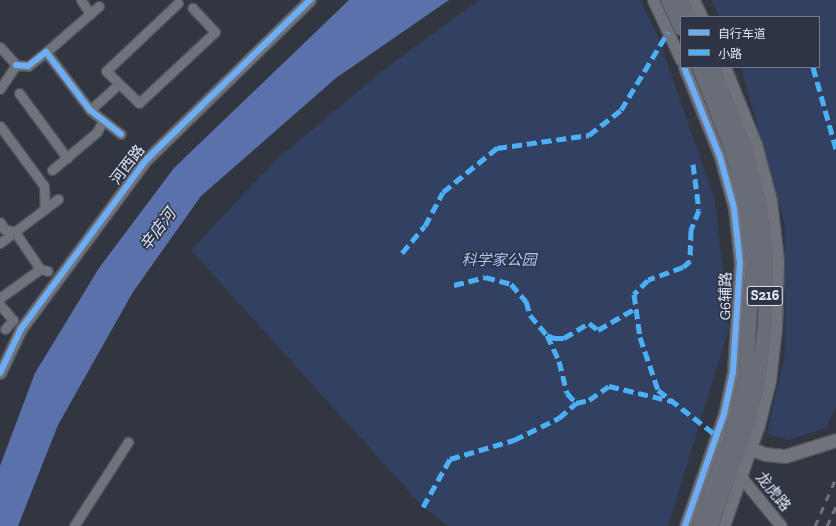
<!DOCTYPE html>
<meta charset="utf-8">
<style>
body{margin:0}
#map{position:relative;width:836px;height:526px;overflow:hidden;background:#323640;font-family:"Zilla Slab","Noto Sans SC",serif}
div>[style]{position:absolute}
.green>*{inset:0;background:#324061}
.water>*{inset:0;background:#5a71ab}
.roads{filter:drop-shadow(1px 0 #4f535b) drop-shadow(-1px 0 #4f535b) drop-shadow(0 1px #4f535b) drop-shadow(0 -1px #4f535b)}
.minor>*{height:9px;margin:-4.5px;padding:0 4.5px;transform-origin:4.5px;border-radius:4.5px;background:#70737c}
.tertiary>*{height:11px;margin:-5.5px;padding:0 5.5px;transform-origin:5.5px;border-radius:5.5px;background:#70737c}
.secondary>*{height:13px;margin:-6.5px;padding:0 6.5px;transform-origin:6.5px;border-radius:6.5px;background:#70737c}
.primary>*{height:14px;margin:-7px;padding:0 7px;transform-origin:7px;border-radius:7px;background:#686d77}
.rail>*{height:3px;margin-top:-1.5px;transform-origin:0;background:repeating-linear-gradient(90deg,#6e7279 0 7px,transparent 0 14px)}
.quiet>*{height:5px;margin-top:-2.5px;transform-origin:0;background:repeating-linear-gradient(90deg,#4cb0f7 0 10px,transparent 0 15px)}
.cycleway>*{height:6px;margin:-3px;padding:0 3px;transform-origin:3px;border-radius:3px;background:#6dadf4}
span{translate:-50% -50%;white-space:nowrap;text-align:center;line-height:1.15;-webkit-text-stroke:3px #2c3446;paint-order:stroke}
.shield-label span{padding:1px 3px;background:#2c3446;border:1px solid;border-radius:3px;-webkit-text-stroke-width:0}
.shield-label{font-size:14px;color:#e1e7f2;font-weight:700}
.street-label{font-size:15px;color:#e1e7f2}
.park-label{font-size:15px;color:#aec5f9;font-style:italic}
.water-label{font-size:16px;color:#dae2f4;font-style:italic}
.legend{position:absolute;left:680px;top:16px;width:140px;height:52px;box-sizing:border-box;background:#2c3446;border:1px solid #747c8b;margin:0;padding:5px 7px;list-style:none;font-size:12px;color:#e1e7f2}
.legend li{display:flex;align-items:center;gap:8px;height:20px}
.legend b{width:20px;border:1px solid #747c8b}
</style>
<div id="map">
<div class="green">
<div style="clip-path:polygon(479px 0,640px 0,657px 34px,715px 200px,729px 328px,668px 526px,449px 526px,423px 507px,191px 250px,278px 158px,386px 68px)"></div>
<div style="clip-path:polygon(711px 0,836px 0,836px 406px,826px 428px,788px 440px,767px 434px,785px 354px,785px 226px,741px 67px,819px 67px,819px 17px,719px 17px)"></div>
</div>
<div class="water">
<div style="clip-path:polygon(349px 0,449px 0,336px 78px,201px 196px,133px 292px,58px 425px,18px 526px,0 526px,0 466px,35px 373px,99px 268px,174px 168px)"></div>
</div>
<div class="roads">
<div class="minor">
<div style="left:81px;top:0;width:17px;rotate:57deg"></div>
<div style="left:178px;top:3px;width:99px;rotate:136.6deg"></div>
<div style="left:106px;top:71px;width:46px;rotate:44.1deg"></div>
<div style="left:139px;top:103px;width:104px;rotate:-43.1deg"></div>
<div style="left:215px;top:32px;width:33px;rotate:-133deg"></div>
<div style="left:0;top:47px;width:24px;rotate:48deg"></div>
<div style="left:16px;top:65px;width:29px;rotate:124deg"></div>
<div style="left:46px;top:52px;width:70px;rotate:-41deg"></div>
<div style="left:16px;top:65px;width:12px;rotate:5deg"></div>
<div style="left:28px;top:66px;width:23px;rotate:-38deg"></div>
<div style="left:46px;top:52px;width:73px;rotate:52.8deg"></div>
<div style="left:90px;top:110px;width:39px;rotate:38deg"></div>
<div style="left:19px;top:93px;width:81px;rotate:53.6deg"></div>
<div style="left:90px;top:110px;width:39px;rotate:-42deg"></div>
<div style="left:0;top:126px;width:74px;rotate:53.7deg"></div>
<div style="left:44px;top:186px;width:23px;rotate:88deg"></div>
<div style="left:52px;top:170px;width:59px;rotate:-40.2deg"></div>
<div style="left:97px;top:132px;width:13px;rotate:-63deg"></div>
<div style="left:0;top:222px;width:8px;rotate:60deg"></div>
<div style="left:4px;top:229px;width:11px;rotate:15deg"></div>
<div style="left:15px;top:232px;width:45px;rotate:56deg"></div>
<div style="left:0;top:243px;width:73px;rotate:-37.2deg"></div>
<div style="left:0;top:298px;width:49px;rotate:-35.9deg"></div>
<div style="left:40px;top:269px;width:8px;rotate:14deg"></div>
<div style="left:0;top:305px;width:20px;rotate:49deg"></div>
<div style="left:13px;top:320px;width:12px;rotate:132deg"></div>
<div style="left:74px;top:526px;width:100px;rotate:-57.3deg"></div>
</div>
<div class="tertiary">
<div style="left:653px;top:0;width:66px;rotate:65deg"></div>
<div style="left:694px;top:0;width:19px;rotate:65deg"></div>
<div style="left:684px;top:67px;width:97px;rotate:68.2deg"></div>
<div style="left:720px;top:157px;width:53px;rotate:74.6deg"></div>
<div style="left:734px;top:208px;width:55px;rotate:83.8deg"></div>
<div style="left:740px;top:263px;width:109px;rotate:93.7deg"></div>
<div style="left:733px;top:372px;width:43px;rotate:102.1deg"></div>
<div style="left:724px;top:414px;width:119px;rotate:109.2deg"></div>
<div style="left:0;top:373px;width:49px;rotate:-64.5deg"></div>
<div style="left:21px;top:329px;width:212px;rotate:-53.5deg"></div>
<div style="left:147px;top:159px;width:228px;rotate:-44.3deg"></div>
<div style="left:741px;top:477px;width:63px;rotate:50.8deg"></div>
<div style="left:724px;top:526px;width:107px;rotate:-70.9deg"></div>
<div style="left:759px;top:425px;width:45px;rotate:-76deg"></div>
<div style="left:770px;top:381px;width:53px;rotate:-83.5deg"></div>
<div style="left:776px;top:328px;width:68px;rotate:-88.3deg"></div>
<div style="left:778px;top:260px;width:60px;rotate:-96.7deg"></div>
<div style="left:771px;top:200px;width:58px;rotate:-105deg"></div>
<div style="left:756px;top:144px;width:83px;rotate:-111.9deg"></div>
</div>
<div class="secondary">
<div style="left:717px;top:436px;width:51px;rotate:20.6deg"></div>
<div style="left:765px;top:454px;width:20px;rotate:6deg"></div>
<div style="left:785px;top:456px;width:53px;rotate:-17.4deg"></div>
</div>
<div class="primary">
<div style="left:668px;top:0;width:31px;rotate:65deg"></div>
<div style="left:681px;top:0;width:19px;rotate:65deg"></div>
<div style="left:699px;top:67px;width:92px;rotate:68.4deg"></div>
<div style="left:733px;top:153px;width:54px;rotate:76deg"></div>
<div style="left:746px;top:205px;width:57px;rotate:83deg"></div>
<div style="left:753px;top:262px;width:113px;rotate:93.5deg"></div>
<div style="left:746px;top:375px;width:43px;rotate:102.1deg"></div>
<div style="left:737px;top:417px;width:115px;rotate:109.2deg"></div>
<div style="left:711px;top:526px;width:110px;rotate:-70.4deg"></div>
<div style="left:748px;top:422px;width:44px;rotate:-76.9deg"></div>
<div style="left:758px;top:379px;width:52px;rotate:-82.3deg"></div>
<div style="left:765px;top:327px;width:67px;rotate:-89.1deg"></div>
<div style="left:766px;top:260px;width:58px;rotate:-96.9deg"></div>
<div style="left:759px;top:202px;width:57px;rotate:-104.3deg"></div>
<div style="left:745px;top:147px;width:87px;rotate:-112.4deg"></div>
</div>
</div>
<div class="rail">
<div style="left:815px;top:526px;width:52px;rotate:-66.4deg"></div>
<div style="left:827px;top:526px;width:21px;rotate:-65deg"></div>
</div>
<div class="quiet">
<div style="left:813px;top:67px;width:85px;rotate:74.3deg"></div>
<div style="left:693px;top:164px;width:46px;rotate:82.6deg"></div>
<div style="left:699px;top:210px;width:22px;rotate:112deg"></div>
<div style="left:691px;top:230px;width:31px;rotate:92deg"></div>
<div style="left:690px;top:261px;width:9px;rotate:139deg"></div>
<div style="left:683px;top:267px;width:37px;rotate:160deg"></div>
<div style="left:648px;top:280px;width:20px;rotate:135deg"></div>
<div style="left:634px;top:294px;width:43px;rotate:82.1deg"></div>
<div style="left:640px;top:337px;width:56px;rotate:71.2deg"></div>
<div style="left:658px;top:390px;width:75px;rotate:37.9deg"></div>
<div style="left:402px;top:253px;width:35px;rotate:-50deg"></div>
<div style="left:425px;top:226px;width:38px;rotate:-62deg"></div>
<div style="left:443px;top:192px;width:70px;rotate:-39.2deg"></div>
<div style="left:497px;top:148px;width:93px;rotate:-8deg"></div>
<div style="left:589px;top:135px;width:41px;rotate:-38deg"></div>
<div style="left:621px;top:110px;width:91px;rotate:-58.9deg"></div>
<div style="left:454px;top:285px;width:32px;rotate:-14deg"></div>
<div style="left:485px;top:277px;width:27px;rotate:15deg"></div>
<div style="left:511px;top:284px;width:23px;rotate:49deg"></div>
<div style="left:526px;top:301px;width:15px;rotate:74deg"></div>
<div style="left:530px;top:315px;width:26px;rotate:50deg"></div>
<div style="left:547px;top:335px;width:8px;rotate:23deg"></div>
<div style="left:554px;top:338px;width:10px"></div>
<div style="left:564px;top:338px;width:29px;rotate:-31deg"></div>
<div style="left:589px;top:323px;width:11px;rotate:38deg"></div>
<div style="left:598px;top:330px;width:44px;rotate:-30.1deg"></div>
<div style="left:547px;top:335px;width:29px;rotate:65deg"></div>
<div style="left:559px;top:361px;width:33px;rotate:76deg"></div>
<div style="left:567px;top:393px;width:13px;rotate:48deg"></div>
<div style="left:576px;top:403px;width:13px;rotate:-13deg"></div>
<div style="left:589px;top:400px;width:24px;rotate:-35deg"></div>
<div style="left:609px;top:386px;width:65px;rotate:13.4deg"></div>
<div style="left:423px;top:507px;width:55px;rotate:-60.6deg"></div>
<div style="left:450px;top:459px;width:67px;rotate:-16.5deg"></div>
<div style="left:514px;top:440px;width:50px;rotate:-26.1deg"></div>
<div style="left:559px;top:418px;width:23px;rotate:-41deg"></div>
</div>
<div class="cycleway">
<div style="left:16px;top:65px;width:12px;rotate:5deg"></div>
<div style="left:28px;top:66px;width:23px;rotate:-38deg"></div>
<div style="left:46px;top:52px;width:73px;rotate:52.8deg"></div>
<div style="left:90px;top:110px;width:39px;rotate:38deg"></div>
<div style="left:684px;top:67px;width:97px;rotate:68.2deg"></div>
<div style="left:720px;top:157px;width:53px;rotate:74.6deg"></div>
<div style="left:734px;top:208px;width:55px;rotate:83.8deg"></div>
<div style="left:740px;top:263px;width:109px;rotate:93.7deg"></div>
<div style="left:733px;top:372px;width:43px;rotate:102.1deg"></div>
<div style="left:724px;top:414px;width:119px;rotate:109.2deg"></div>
<div style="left:0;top:373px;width:49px;rotate:-64.5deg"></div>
<div style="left:21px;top:329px;width:212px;rotate:-53.5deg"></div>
<div style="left:147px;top:159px;width:228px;rotate:-44.3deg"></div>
</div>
<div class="shield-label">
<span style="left:765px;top:296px">S216</span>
</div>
<div class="street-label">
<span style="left:128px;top:165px;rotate:-52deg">河西路</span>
<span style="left:726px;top:296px;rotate:-89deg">G6辅路</span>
<span style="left:773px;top:492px;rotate:51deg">龙虎路</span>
</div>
<div class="park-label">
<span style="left:499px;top:261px">科学家公园</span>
</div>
<div class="water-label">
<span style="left:158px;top:230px;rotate:-53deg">辛店河</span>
</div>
<ul class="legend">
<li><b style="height:5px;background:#6dadf4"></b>自行车道</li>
<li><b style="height:5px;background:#4cb0f7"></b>小路</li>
</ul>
</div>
